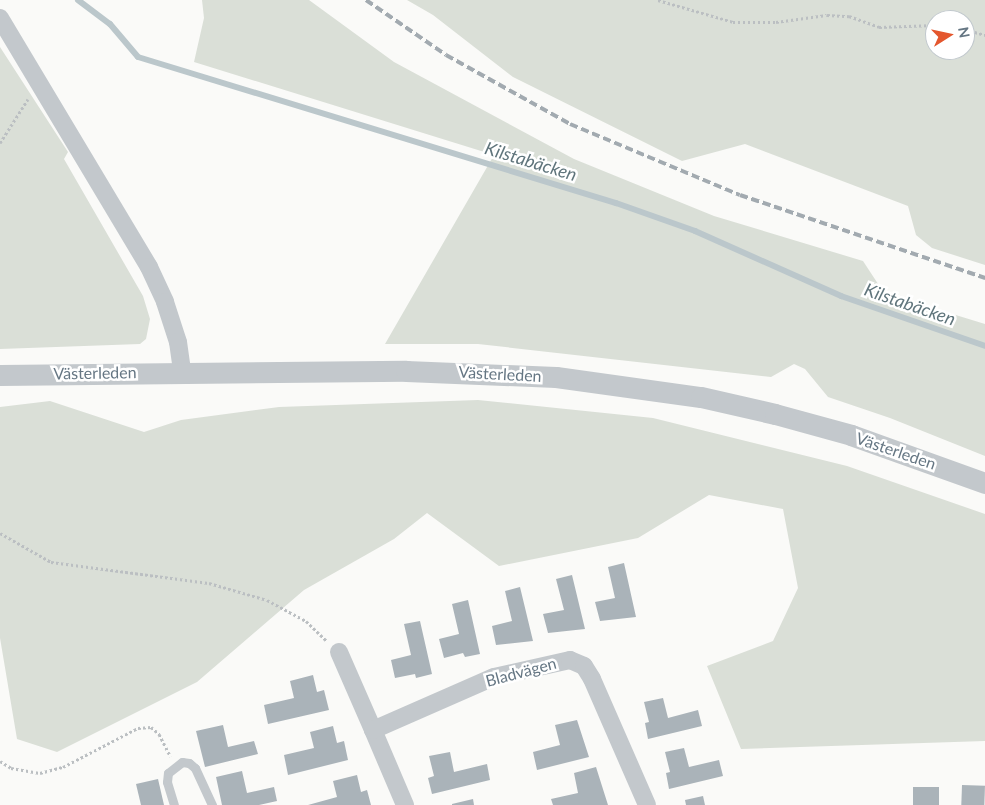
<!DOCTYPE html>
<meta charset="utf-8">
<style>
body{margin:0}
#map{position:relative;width:985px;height:805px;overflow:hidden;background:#fafaf8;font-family:Lato,sans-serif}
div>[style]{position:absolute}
.green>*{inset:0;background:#dadfd7}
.stream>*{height:6px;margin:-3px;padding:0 3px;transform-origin:3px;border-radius:3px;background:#bbc7cb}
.building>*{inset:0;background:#aab3b9;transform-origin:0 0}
.path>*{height:3px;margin-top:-1.5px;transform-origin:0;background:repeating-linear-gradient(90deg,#bbbfc2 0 2.5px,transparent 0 5px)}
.service>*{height:9px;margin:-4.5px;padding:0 4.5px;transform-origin:4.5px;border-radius:4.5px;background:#c3c8cc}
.minor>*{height:18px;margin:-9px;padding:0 9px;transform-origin:9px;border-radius:9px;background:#c3c8cc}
.tertiary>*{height:21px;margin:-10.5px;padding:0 10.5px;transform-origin:10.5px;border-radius:10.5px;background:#c3c8cc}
.rail>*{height:4px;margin-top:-2px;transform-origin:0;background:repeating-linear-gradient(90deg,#a2aab0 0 8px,transparent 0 12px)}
span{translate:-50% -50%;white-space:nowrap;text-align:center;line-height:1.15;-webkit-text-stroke:5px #fff;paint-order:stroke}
.street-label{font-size:16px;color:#657683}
.water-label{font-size:18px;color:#60757c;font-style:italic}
.north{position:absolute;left:925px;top:10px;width:50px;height:50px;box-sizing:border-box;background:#fff;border:1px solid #c1c8cd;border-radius:50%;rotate:80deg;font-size:14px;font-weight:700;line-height:20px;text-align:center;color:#657683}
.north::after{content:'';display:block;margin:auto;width:18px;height:22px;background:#e4572e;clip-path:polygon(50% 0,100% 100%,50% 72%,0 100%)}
</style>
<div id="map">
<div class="green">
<div style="clip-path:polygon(202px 0,309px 0,394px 62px,574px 159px,714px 216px,863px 261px,884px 293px,985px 324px,985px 456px,890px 418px,828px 397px,805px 369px,794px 364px,771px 377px,478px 344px,385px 344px,494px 155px,194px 62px,204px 18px)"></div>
<div style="clip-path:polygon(evenodd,407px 0,985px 0,985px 265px,932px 248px,916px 235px,908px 206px,745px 144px,682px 161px,513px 77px,433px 15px,407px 0,935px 20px,965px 20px,965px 50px,935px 50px,935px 20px)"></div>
<div style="clip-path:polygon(0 47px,68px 152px,64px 159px,143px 296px,150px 319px,146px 339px,140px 344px,0 349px)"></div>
<div style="clip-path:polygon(478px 400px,653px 418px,847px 466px,985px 514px,985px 741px,741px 749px,707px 666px,773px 641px,798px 588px,783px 509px,709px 495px,638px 538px,499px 566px,427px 513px,394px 539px,304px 590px,197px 682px,57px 752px,17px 739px,0 638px,0 407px,50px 401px,144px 432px,181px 420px,279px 407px)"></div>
</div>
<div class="stream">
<div style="left:78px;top:0;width:40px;rotate:37deg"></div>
<div style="left:110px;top:24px;width:43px;rotate:49.7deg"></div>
<div style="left:138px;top:57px;width:500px;rotate:17deg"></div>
<div style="left:616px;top:203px;width:84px;rotate:19.5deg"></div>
<div style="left:695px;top:231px;width:160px;rotate:24deg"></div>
<div style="left:841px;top:296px;width:152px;rotate:19.1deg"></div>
</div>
<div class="building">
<div style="clip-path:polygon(624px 563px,636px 617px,600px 621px,595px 602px,615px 598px,608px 567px)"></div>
<div style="clip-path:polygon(572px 575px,585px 629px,548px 633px,543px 614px,564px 610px,556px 579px)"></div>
<div style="clip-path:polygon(520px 587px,533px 641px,496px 645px,492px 626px,512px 621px,505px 591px)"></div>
<div style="clip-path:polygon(468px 600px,480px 654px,465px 657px,463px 653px,444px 658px,439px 639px,459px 634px,452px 604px)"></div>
<div style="clip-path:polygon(420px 621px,432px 674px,416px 678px,415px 674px,395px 678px,391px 660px,411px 655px,404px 624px)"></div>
<div style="clip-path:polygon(313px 675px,317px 692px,324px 690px,329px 710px,268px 724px,264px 705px,294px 698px,290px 681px)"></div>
<div style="clip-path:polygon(663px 698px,668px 718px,698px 710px,702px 726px,648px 739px,645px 723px,649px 722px,644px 702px)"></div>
<div style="clip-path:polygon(577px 720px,589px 757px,537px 770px,533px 752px,560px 745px,555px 725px)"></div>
<div style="clip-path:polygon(223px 725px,228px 747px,254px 741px,258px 754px,205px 767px,196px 731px)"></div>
<div style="clip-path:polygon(333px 726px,337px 743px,344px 741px,348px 760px,288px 775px,284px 755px,314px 748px,310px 732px)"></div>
<div style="clip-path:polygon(684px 748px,689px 767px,719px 760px,723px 776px,669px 789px,666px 773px,670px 772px,665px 752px)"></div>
<div style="clip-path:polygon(450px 752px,454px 772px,487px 764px,490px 780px,432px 794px,428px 778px,434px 776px,429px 756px)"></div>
<div style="clip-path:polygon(596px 767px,608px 805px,553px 805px,551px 799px,578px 793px,574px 773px)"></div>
<div style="clip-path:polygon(242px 771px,247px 793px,274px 787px,277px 801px,259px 805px,222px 805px,216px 777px)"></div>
<div style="clip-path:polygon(357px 775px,361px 792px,367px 790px,371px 805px,308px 805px,337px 797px,333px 781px)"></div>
<div style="clip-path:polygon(158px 779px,164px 805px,141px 805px,136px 784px)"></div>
<div style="left:962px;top:785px;width:23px;height:20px;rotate:2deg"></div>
<div style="left:913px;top:787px;width:26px;height:18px"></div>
<div style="clip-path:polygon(703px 796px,705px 805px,686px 805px,685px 800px)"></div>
<div style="clip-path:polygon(473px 799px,474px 805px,452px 805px,452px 804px)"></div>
</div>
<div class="path">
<div style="left:658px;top:0;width:78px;rotate:16.3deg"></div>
<div style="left:733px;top:22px;width:43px"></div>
<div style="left:776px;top:22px;width:51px;rotate:-7.8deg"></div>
<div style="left:827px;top:15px;width:22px;rotate:3deg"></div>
<div style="left:849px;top:16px;width:32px;rotate:20deg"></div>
<div style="left:879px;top:27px;width:56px;rotate:-2deg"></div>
<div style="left:965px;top:29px;width:21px;rotate:17deg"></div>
<div style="left:0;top:143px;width:52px;rotate:-57.5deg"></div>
<div style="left:0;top:533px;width:59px;rotate:29.6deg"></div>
<div style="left:51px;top:562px;width:159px;rotate:7.6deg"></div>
<div style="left:209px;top:583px;width:60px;rotate:16.3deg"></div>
<div style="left:267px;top:600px;width:44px;rotate:28.3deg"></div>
<div style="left:306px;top:621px;width:28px;rotate:44deg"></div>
<div style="left:0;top:761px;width:13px;rotate:32deg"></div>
<div style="left:11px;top:768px;width:29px;rotate:10deg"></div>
<div style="left:40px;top:773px;width:24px;rotate:-15deg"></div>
<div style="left:63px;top:767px;width:85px;rotate:-27.5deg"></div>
<div style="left:138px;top:728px;width:13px;rotate:-4deg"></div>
<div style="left:151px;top:727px;width:11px;rotate:41deg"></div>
<div style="left:159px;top:734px;width:25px;rotate:63deg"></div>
</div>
<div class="service">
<div style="left:174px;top:805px;width:24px;rotate:-107deg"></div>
<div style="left:167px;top:782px;width:9px;rotate:-84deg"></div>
<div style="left:168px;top:773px;width:18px;rotate:-38deg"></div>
<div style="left:182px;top:762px;width:7px;rotate:8deg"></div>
<div style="left:189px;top:763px;width:8px;rotate:40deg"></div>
<div style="left:195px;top:768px;width:41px;rotate:65.3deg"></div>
</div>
<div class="minor">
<div style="left:0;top:18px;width:290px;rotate:59.1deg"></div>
<div style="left:149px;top:267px;width:38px;rotate:65deg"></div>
<div style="left:165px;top:302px;width:42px;rotate:72deg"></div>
<div style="left:178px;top:342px;width:30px;rotate:82deg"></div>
<div style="left:339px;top:652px;width:85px;rotate:66.4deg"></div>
<div style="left:405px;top:805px;width:82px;rotate:-113.1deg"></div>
<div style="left:373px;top:730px;width:132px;rotate:-23.7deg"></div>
<div style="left:494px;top:677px;width:78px;rotate:-12.6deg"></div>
<div style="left:570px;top:660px;width:15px;rotate:23deg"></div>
<div style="left:584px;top:666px;width:15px;rotate:58deg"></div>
<div style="left:592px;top:679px;width:137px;rotate:66.4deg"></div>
</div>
<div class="tertiary">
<div style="left:0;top:375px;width:406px;rotate:-0.6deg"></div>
<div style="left:406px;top:371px;width:150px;rotate:2.3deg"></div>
<div style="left:556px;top:377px;width:146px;rotate:7.9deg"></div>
<div style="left:701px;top:397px;width:76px;rotate:12.9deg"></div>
<div style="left:775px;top:414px;width:79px;rotate:15.4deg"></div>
<div style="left:851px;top:435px;width:142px;rotate:19.7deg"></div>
</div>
<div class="rail">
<div style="left:366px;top:0;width:97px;rotate:34.5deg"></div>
<div style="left:446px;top:55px;width:142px;rotate:29.1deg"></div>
<div style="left:570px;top:124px;width:184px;rotate:22.7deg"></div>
<div style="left:740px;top:195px;width:259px;rotate:18.7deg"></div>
</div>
<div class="street-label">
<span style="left:95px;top:373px;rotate:-1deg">Västerleden</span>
<span style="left:500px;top:374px;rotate:3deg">Västerleden</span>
<span style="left:896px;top:451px;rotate:19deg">Västerleden</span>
<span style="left:521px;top:672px;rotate:-15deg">Bladvägen</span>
</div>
<div class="water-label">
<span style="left:531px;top:161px;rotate:17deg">Kilstabäcken</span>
<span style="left:910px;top:304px;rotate:19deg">Kilstabäcken</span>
</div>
<div class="north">N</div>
</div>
